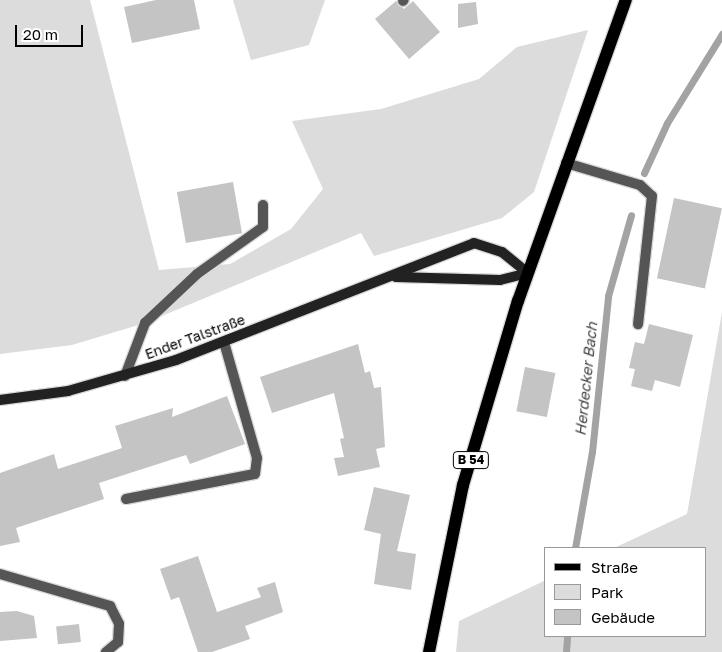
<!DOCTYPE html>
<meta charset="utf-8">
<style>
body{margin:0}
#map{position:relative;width:722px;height:652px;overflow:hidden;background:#fff;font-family:"Golos Text",sans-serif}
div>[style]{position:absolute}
.green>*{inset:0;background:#dcdcdc}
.stream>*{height:7px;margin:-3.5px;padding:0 3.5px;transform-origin:3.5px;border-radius:3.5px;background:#a3a3a3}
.building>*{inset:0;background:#c4c4c4;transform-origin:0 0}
.roads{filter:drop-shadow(1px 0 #dbdbdb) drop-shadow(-1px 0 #dbdbdb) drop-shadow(0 1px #dbdbdb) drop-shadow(0 -1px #dbdbdb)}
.lane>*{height:10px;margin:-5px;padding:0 5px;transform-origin:5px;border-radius:5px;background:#555}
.street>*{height:10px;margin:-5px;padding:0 5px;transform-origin:5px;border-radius:5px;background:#555}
.secondary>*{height:10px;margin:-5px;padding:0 5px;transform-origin:5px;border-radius:5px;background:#222}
.primary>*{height:12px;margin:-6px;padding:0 6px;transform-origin:6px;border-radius:6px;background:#000}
span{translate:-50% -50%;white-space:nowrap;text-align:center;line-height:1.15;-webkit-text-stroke:4.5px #fff;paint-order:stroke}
.shield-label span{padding:1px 4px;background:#fff;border:1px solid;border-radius:4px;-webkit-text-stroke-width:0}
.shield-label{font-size:12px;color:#000;font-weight:700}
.street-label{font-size:14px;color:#000}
.water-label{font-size:15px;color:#444;font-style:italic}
.legend{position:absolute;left:544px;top:547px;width:162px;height:90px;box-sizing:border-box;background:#fff;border:1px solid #999;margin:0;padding:6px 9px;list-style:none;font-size:15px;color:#000}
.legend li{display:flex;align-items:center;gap:10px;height:25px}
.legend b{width:25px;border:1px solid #999}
.scale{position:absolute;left:15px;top:25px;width:68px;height:22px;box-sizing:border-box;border:2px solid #000;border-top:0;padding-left:6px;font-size:15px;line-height:18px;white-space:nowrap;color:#000;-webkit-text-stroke:4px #fff;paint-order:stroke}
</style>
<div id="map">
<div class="green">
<div style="clip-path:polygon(0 0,90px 0,159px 270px,230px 264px,291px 229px,323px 189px,292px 121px,381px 109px,479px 79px,517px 47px,588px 30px,534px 192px,502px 218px,374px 256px,361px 233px,145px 323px,72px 345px,0 354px)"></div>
<div style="clip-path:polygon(233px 0,325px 0,309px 45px,251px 60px)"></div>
<div style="clip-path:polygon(722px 312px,722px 652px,456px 652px,459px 621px,546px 580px,546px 636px,706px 636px,706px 548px,614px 548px,687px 514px)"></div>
</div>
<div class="stream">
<div style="left:644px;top:173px;width:55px;rotate:-65.3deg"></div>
<div style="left:667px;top:123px;width:105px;rotate:-58.3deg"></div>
<div style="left:575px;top:548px;width:97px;rotate:-80deg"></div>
<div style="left:592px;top:452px;width:157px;rotate:-84.1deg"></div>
<div style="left:608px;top:296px;width:84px;rotate:-74.1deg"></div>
<div style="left:566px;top:652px;width:16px;rotate:-86deg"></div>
</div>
<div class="building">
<div style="clip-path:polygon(156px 0,194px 0,200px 29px,132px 43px,124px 7px)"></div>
<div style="clip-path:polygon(396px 1px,404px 9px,413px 1px,440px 32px,409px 59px,375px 19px)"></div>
<div style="clip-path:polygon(476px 2px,478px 24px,458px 28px,458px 4px)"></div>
<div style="left:233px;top:182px;width:52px;height:57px;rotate:80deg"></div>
<div style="left:674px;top:198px;width:49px;height:82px;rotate:12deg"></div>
<div style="clip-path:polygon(649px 324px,693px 335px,680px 387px,655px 380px,652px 391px,631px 386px,635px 369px,629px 368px,635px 342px,644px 344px)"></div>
<div style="clip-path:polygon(358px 344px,365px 373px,370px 371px,374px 388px,381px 387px,385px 447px,376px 449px,380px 467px,338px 476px,334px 458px,344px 457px,340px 439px,344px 438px,334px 393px,272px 413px,260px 377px)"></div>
<div style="left:525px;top:367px;width:31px;height:45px;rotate:11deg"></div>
<div style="clip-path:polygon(227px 396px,245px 444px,190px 464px,186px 455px,99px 483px,104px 499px,16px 528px,20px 542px,0 546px,0 473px,54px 454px,58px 469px,122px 448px,115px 426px,173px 408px,172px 417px)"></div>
<div style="clip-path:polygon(374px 487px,410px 495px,397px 551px,416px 554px,411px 590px,374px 584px,381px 534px,364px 530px)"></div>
<div style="clip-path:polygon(198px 556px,217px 612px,261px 597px,257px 588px,275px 582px,283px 612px,245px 626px,250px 639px,212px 652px,198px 652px,179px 597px,171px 600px,160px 569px)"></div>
<div style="clip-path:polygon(17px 611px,34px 616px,37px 638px,0 641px,0 612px)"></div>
<div style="left:79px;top:624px;width:18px;height:23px;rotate:84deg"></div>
</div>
<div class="roads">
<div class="lane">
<div style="left:403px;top:1px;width:1px;rotate:-45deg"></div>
<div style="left:566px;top:163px;width:77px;rotate:16.6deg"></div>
<div style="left:640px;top:185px;width:16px;rotate:43deg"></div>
<div style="left:652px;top:196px;width:129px;rotate:96.2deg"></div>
<div style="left:125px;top:376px;width:57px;rotate:-69.3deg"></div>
<div style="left:145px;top:323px;width:71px;rotate:-43.3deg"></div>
<div style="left:197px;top:274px;width:81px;rotate:-35.5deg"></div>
<div style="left:263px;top:227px;width:22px;rotate:-90deg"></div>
<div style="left:126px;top:499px;width:131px;rotate:-11deg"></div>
<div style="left:255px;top:474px;width:16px;rotate:-83deg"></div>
<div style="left:257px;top:458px;width:121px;rotate:-105.9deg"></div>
</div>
<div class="street">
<div style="left:0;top:574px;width:115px;rotate:16.2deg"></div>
<div style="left:110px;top:606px;width:20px;rotate:63deg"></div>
<div style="left:119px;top:624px;width:18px;rotate:93deg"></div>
<div style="left:118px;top:642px;width:16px;rotate:140deg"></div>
</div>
<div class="secondary">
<div style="left:396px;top:277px;width:104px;rotate:1.7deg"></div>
<div style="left:500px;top:280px;width:29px;rotate:-14deg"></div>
<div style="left:0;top:400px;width:69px;rotate:-7.5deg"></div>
<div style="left:68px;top:391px;width:112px;rotate:-16deg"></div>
<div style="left:176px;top:360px;width:320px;rotate:-21.4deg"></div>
<div style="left:474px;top:243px;width:29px;rotate:18deg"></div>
<div style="left:502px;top:252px;width:33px;rotate:39deg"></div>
</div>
<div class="primary">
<div style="left:429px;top:652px;width:170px;rotate:-78.5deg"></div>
<div style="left:463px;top:485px;width:192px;rotate:-73.4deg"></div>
<div style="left:518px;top:301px;width:320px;rotate:-70.3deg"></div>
</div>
</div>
<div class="shield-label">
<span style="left:471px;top:460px">B 54</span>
</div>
<div class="street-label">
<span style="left:195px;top:337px;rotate:-20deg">Ender Talstraße</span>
</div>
<div class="water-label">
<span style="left:586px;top:379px;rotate:-84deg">Herdecker Bach</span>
</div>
<ul class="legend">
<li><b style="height:6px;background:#000"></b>Straße</li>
<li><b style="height:14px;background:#dcdcdc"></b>Park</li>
<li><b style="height:14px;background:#c4c4c4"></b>Gebäude</li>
</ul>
<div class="scale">20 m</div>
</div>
